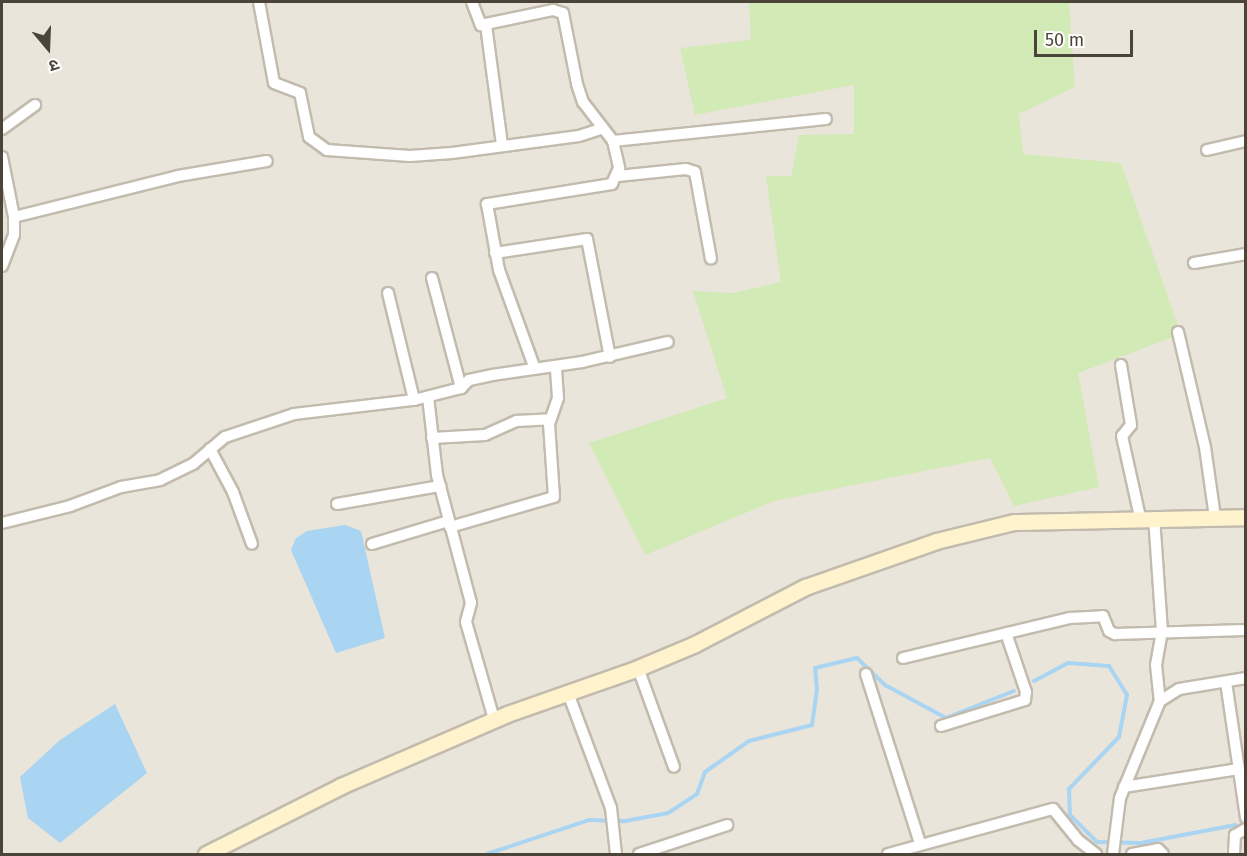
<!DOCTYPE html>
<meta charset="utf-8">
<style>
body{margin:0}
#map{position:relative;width:1247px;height:856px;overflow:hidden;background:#f6f3ec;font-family:"Fira Sans","Noto Sans Devanagari",sans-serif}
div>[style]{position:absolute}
.residential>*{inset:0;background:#eae5da;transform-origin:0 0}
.green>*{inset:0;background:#d2eab5}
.water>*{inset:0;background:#a9d4f2}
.stream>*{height:4px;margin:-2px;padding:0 2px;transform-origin:2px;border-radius:2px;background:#a9d4f2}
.roads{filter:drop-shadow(2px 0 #c2bbae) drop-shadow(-2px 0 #c2bbae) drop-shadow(0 2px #c2bbae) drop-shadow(0 -2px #c2bbae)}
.street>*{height:10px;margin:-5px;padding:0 5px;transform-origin:5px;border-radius:5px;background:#fff}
.secondary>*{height:15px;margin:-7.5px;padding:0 7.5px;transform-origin:7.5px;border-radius:7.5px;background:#fff3cd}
span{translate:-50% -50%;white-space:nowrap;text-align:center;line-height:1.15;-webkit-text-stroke:6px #fff;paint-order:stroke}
.frame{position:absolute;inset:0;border:3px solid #4b4439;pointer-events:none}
.north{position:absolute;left:18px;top:18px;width:60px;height:60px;-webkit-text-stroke:4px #fff;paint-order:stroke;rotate:161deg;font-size:16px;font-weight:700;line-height:24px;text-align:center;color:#4b4439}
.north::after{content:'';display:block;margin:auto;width:21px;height:27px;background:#4b4439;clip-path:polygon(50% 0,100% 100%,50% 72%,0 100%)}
.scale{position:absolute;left:1034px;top:30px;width:99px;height:27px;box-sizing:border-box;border:3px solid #4b4439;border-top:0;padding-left:8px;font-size:18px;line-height:21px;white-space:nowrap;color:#4b4439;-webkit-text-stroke:4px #fff;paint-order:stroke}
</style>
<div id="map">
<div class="residential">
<div style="left:2px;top:2px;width:1243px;height:852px"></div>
</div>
<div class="green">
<div style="clip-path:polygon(749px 2px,1069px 2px,1075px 87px,1019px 114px,1023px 154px,1121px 163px,1181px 334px,1078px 373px,1099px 487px,1014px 506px,990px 458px,774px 501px,645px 555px,589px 443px,727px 398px,693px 291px,733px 293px,781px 282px,766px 176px,791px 176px,799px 135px,854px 134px,854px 85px,695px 115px,680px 48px,751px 40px)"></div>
</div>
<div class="water">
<div style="clip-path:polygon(345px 525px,361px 531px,385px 638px,336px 653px,291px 550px,296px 538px,307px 531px)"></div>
<div style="clip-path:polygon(115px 704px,147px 773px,60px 843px,28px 818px,20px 777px,60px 740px)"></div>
</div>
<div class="stream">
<div style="left:1034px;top:681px;width:38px;rotate:-28deg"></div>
<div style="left:1068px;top:663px;width:41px;rotate:4.2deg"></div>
<div style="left:1109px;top:666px;width:34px;rotate:58deg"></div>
<div style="left:1127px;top:695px;width:43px;rotate:100.8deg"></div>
<div style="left:1119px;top:737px;width:72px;rotate:133.9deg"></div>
<div style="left:1069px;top:789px;width:26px;rotate:88deg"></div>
<div style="left:1070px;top:815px;width:38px;rotate:45deg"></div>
<div style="left:1097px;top:842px;width:44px;rotate:1.3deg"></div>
<div style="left:1141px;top:843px;width:96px;rotate:-10.8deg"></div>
<div style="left:487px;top:854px;width:108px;rotate:-18.4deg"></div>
<div style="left:589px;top:820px;width:36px;rotate:2deg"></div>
<div style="left:625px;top:821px;width:44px;rotate:-10.5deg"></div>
<div style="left:668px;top:813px;width:35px;rotate:-33deg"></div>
<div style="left:697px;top:794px;width:23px;rotate:-70deg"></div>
<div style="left:705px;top:772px;width:54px;rotate:-35.2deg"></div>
<div style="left:749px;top:741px;width:65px;rotate:-14.3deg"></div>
<div style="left:812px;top:725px;width:35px;rotate:-82deg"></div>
<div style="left:817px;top:690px;width:22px;rotate:-95deg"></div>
<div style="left:815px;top:668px;width:43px;rotate:-13.4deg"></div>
<div style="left:857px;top:658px;width:39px;rotate:44deg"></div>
<div style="left:885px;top:685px;width:69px;rotate:28.4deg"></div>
<div style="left:946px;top:718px;width:73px;rotate:-21.7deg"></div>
</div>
<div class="roads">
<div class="street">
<div style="left:259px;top:2px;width:82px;rotate:79.5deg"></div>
<div style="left:274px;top:83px;width:28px;rotate:21deg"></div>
<div style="left:300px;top:93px;width:45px;rotate:78.4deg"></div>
<div style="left:309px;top:137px;width:22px;rotate:36deg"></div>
<div style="left:327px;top:150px;width:83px;rotate:4.1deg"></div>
<div style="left:410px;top:156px;width:42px;rotate:-4.1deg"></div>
<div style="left:452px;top:153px;width:128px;rotate:-7.6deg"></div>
<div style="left:579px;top:136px;width:25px;rotate:-18deg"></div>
<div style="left:472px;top:2px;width:25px;rotate:69deg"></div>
<div style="left:481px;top:25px;width:74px;rotate:-11.8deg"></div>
<div style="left:553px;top:10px;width:10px;rotate:17deg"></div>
<div style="left:563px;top:13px;width:72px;rotate:78.8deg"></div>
<div style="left:577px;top:84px;width:19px;rotate:72deg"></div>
<div style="left:583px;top:102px;width:49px;rotate:52.4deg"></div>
<div style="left:613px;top:141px;width:28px;rotate:77deg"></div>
<div style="left:619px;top:168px;width:17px;rotate:114deg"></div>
<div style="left:612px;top:184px;width:127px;rotate:170.9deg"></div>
<div style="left:487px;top:204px;width:67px;rotate:79.7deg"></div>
<div style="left:499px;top:270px;width:105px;rotate:70deg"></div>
<div style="left:486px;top:25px;width:121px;rotate:82.4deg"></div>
<div style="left:2px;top:129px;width:41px;rotate:-36deg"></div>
<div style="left:613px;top:141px;width:214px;rotate:-5.9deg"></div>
<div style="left:1207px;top:150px;width:40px;rotate:-13deg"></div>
<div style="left:2px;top:157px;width:61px;rotate:78.7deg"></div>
<div style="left:14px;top:217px;width:18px;rotate:90deg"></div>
<div style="left:14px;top:235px;width:33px;rotate:111deg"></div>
<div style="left:618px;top:176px;width:68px;rotate:-5.9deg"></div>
<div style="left:686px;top:169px;width:9px;rotate:18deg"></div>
<div style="left:695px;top:172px;width:88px;rotate:79.6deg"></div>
<div style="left:14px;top:217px;width:169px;rotate:-14deg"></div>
<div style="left:178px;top:176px;width:90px;rotate:-9.6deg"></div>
<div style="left:495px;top:253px;width:93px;rotate:-8.7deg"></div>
<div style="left:587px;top:239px;width:120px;rotate:79deg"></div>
<div style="left:1194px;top:263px;width:53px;rotate:-9.8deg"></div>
<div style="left:432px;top:278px;width:114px;rotate:75.2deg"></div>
<div style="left:388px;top:293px;width:110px;rotate:76.3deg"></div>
<div style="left:1178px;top:332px;width:118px;rotate:76.8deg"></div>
<div style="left:1205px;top:447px;width:71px;rotate:81.9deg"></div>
<div style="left:1121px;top:365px;width:61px;rotate:80.5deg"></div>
<div style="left:1131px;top:425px;width:14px;rotate:129deg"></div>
<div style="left:1122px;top:436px;width:83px;rotate:77.5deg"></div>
<div style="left:428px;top:397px;width:79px;rotate:83.4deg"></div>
<div style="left:437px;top:475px;width:132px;rotate:75.1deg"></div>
<div style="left:471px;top:603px;width:20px;rotate:105deg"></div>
<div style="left:466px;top:622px;width:101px;rotate:73.9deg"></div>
<div style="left:432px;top:438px;width:53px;rotate:-3.2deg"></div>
<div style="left:485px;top:435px;width:35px;rotate:-24deg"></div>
<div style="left:517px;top:421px;width:33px;rotate:-3deg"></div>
<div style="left:210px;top:449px;width:49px;rotate:61.9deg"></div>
<div style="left:233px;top:492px;width:55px;rotate:69.9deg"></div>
<div style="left:337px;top:504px;width:105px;rotate:-9.9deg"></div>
<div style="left:1154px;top:517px;width:114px;rotate:86deg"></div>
<div style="left:1162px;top:631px;width:35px;rotate:100deg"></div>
<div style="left:1156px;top:665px;width:36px;rotate:84deg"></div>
<div style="left:2px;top:523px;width:70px;rotate:-14deg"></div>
<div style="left:70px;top:506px;width:54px;rotate:-20.4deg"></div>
<div style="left:121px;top:487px;width:40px;rotate:-10deg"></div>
<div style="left:160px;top:480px;width:37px;rotate:-26deg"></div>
<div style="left:193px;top:464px;width:42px;rotate:-40.2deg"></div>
<div style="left:225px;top:437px;width:73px;rotate:-18.4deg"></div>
<div style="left:294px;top:414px;width:121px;rotate:-6.7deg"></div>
<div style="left:414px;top:400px;width:49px;rotate:-14.3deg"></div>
<div style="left:461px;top:388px;width:11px;rotate:-45deg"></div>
<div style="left:469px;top:380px;width:24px;rotate:-12deg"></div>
<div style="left:492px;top:375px;width:91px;rotate:-8.2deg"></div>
<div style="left:582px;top:362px;width:88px;rotate:-13.1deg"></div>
<div style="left:450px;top:527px;width:108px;rotate:-16.1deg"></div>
<div style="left:554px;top:497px;width:73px;rotate:-93.9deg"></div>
<div style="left:549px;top:424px;width:28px;rotate:-71deg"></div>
<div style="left:558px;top:398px;width:31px;rotate:-94deg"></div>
<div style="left:372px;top:544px;width:79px;rotate:-16.8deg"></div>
<div style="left:903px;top:658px;width:172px;rotate:-13.5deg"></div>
<div style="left:1070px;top:618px;width:33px;rotate:-3deg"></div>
<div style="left:1103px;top:616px;width:16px;rotate:68deg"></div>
<div style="left:1109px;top:631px;width:7px;rotate:27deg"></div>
<div style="left:1115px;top:634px;width:130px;rotate:-1.8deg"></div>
<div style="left:638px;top:668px;width:105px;rotate:70deg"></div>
<div style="left:866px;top:674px;width:177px;rotate:72.3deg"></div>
<div style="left:1226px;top:682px;width:137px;rotate:81.6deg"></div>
<div style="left:568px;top:693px;width:123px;rotate:69.5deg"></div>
<div style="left:611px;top:808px;width:46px;rotate:83.8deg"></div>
<div style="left:941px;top:726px;width:88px;rotate:-17.2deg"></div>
<div style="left:1025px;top:700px;width:8px;rotate:-83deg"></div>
<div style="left:1026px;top:692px;width:62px;rotate:-108.7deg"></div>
<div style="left:1124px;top:787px;width:116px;rotate:-8.9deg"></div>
<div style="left:639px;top:854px;width:93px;rotate:-18.2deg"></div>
<div style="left:888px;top:854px;width:171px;rotate:-15.3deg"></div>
<div style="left:1053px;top:809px;width:40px;rotate:51deg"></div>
<div style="left:1078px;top:840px;width:23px;rotate:38deg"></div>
<div style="left:1113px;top:854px;width:56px;rotate:-82.9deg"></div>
<div style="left:1120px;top:798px;width:105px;rotate:-67.6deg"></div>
<div style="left:1160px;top:701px;width:22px;rotate:-32deg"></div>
<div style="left:1179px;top:689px;width:68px;rotate:-9.3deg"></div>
<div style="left:1132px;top:854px;width:26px;rotate:-11deg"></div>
<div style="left:1158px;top:849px;width:7px;rotate:45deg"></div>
<div style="left:1234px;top:854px;width:19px;rotate:-87deg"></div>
<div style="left:1235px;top:835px;width:13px;rotate:-29deg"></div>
</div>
<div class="secondary">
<div style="left:206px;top:854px;width:151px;rotate:-26.7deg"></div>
<div style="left:341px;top:786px;width:181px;rotate:-23.4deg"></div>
<div style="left:507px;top:714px;width:139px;rotate:-19.3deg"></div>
<div style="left:638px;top:668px;width:62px;rotate:-22.8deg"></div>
<div style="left:695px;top:644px;width:124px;rotate:-27.4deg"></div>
<div style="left:805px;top:587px;width:139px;rotate:-19.3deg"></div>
<div style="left:936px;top:541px;width:80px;rotate:-13.7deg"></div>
<div style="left:1014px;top:522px;width:232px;rotate:-1.2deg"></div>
</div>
</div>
<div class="frame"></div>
<div class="north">उ</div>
<div class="scale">50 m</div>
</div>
